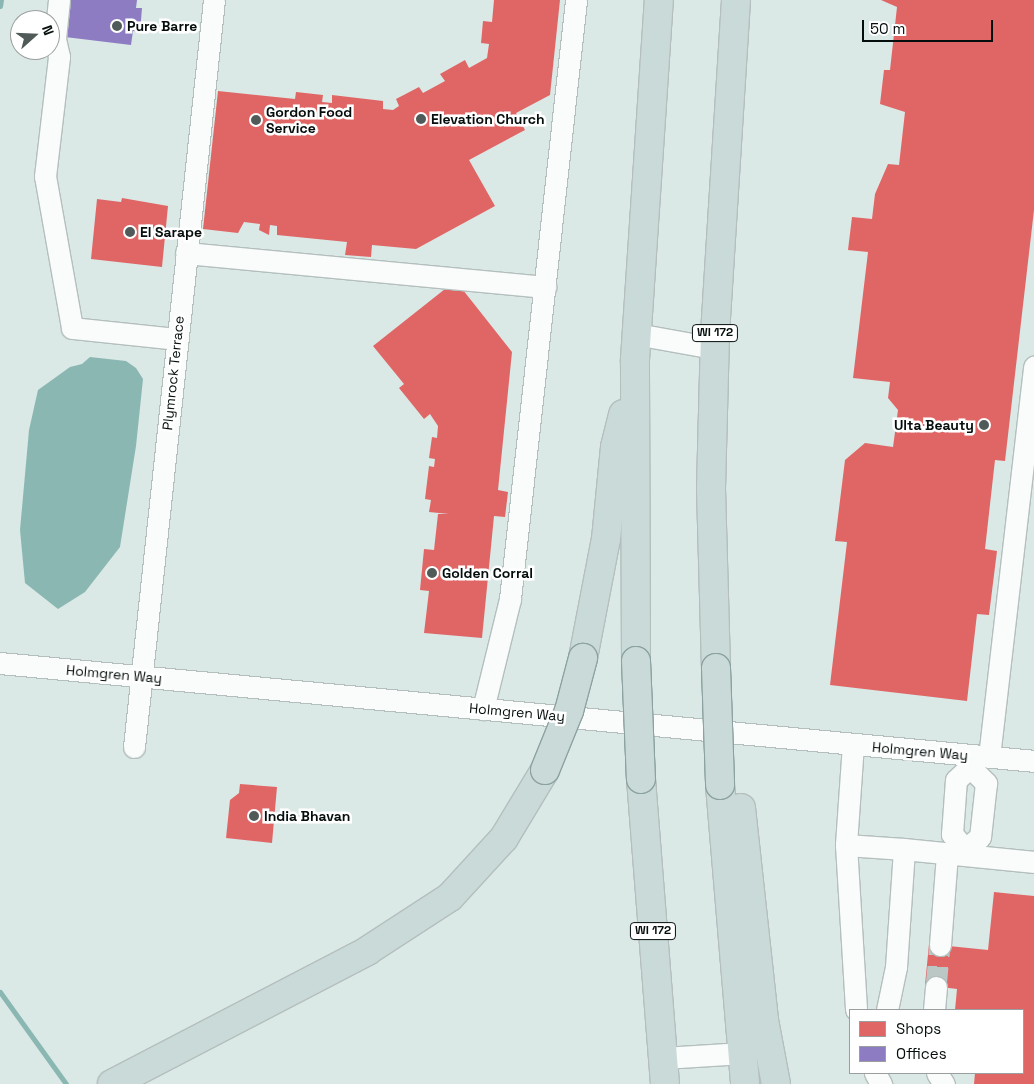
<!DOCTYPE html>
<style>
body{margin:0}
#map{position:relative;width:1034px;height:1084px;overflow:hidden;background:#dae8e6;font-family:"Space Grotesk",sans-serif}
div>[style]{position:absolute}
.water>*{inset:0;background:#8bb7b3}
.shops>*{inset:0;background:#e06666}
.offices>*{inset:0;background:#8e7cc3}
.stream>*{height:5px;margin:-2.5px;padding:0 2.5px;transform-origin:2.5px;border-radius:2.5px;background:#8bb7b3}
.minor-tunnel>*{height:21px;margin-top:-10.5px;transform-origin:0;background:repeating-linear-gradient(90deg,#bac7c5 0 21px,transparent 0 32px)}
.roads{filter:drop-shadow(1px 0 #b4bfbd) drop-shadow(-1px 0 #b4bfbd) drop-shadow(0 1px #b4bfbd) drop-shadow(0 -1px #b4bfbd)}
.minor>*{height:21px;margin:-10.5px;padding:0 10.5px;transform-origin:10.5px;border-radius:10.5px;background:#f9fcfb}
.highway>*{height:28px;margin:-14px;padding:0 14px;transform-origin:14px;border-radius:14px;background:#cadad8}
.bridges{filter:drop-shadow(1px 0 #8ca2a0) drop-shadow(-1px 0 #8ca2a0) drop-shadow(0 1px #8ca2a0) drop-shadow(0 -1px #8ca2a0)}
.highway-bridge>*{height:28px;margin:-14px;padding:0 14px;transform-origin:14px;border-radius:14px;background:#cadad8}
.dots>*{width:14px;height:14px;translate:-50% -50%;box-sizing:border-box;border:2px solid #fff;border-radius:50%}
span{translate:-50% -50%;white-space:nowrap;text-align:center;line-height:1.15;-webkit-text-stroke:5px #fff;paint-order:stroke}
.shield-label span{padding:1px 4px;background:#fff;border:1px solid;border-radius:4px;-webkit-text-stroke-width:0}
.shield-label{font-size:12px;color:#050d0d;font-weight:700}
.poi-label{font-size:14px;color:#050d0d;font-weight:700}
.left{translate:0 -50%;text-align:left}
.right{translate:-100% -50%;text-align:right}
.street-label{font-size:14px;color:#050d0d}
.legend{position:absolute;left:849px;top:1009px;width:175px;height:65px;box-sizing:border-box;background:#fff;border:1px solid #9b9e9e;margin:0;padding:6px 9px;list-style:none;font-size:15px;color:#050d0d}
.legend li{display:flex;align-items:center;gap:10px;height:25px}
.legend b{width:25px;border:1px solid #9b9e9e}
.north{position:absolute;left:10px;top:10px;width:50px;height:50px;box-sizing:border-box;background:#fff;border:1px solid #9b9e9e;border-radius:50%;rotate:70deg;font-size:14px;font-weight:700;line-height:20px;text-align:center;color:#050d0d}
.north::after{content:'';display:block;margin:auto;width:18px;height:22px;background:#505a59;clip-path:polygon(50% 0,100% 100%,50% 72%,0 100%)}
.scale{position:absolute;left:862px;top:20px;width:131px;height:22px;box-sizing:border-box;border:2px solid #050d0d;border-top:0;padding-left:6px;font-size:15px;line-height:18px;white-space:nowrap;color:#050d0d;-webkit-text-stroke:4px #fff;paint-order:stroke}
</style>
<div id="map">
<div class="water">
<div style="clip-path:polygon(90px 357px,126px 361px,136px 368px,143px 379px,136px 446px,120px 547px,85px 592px,58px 609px,25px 583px,20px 530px,29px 430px,38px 390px,70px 367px,82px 364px)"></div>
</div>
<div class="shops">
<div style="clip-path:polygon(494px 0,560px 0,550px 95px,516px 113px,525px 130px,469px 160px,495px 206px,416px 249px,372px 245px,371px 257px,345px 255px,347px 242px,277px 235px,277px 226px,270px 225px,269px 235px,259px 230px,260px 224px,244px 222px,238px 233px,203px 229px,218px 91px,295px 99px,296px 92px,323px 95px,322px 102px,332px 103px,332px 95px,383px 101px,383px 109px,393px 110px,399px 106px,396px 99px,419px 87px,423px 93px,445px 81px,440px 74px,465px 60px,469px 68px,487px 58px,489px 44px,481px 43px,483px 21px,492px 22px)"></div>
<div style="clip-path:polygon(881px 0,1034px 0,1034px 210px,1005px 461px,995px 460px,985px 549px,997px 551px,989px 615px,977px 614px,967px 701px,830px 685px,847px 542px,835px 541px,845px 460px,865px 443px,893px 447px,898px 410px,888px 398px,890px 382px,853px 378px,868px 252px,848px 250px,852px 217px,872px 219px,875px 194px,888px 164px,899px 165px,905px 112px,880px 104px,884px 70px,890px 70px,897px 7px)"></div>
<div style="clip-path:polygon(122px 198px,168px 206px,162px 267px,91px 259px,97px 199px,121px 202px)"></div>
<div style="clip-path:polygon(445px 289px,463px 290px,512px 352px,498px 490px,508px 492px,505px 517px,494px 516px,482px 638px,424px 633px,429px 591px,420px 590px,424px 549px,434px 550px,438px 514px,449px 514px,429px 512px,431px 500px,425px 499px,429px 466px,434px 467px,435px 459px,429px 458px,432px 437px,437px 438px,438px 426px,430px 414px,424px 419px,399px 388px,404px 384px,373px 346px)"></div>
<div style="clip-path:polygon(240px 784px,277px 787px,272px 843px,226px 838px,230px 800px,239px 793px)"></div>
<div style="clip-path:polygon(994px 892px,1034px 896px,1034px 1084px,974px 1084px,975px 1073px,1023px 1073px,1023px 1010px,955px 1010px,957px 989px,925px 985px,929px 944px,988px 950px)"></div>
</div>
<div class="offices">
<div style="clip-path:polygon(68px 0,137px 0,136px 8px,142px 8px,140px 32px,133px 31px,131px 45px,65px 37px)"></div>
</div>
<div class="stream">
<div style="left:0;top:6px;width:6px;rotate:-81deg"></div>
<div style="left:0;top:992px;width:113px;rotate:54.3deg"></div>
</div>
<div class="minor-tunnel">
<div style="left:936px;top:987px;width:42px;rotate:-84.6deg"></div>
</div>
<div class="roads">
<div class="minor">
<div style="left:59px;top:0;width:39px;rotate:96deg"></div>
<div style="left:55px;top:39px;width:18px;rotate:77deg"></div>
<div style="left:59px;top:57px;width:120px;rotate:96.7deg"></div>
<div style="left:45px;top:176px;width:154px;rotate:79.9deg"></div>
<div style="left:72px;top:328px;width:106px;rotate:6deg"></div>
<div style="left:186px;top:253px;width:361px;rotate:5.4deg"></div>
<div style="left:636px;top:334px;width:79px;rotate:10.2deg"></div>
<div style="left:0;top:663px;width:1039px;rotate:5.41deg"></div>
<div style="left:483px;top:709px;width:113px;rotate:-76.2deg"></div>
<div style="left:510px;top:599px;width:603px;rotate:-83.71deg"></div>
<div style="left:853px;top:744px;width:101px;rotate:94deg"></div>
<div style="left:846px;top:845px;width:165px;rotate:86.5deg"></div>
<div style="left:134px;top:747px;width:751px;rotate:-83.89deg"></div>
<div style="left:989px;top:757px;width:393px;rotate:-83.4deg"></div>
<div style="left:970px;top:767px;width:23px;rotate:45deg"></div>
<div style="left:986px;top:783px;width:54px;rotate:96.3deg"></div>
<div style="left:980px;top:837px;width:19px;rotate:141deg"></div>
<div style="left:965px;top:849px;width:20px;rotate:-131deg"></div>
<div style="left:952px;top:834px;width:54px;rotate:-85.8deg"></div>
<div style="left:956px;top:780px;width:19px;rotate:-43deg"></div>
<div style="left:970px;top:767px;width:11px;rotate:-80deg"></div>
<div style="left:846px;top:845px;width:58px;rotate:3.9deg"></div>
<div style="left:940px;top:945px;width:92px;rotate:-85.6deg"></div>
<div style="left:887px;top:1010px;width:44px;rotate:-78.2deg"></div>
<div style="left:896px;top:967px;width:118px;rotate:-86.1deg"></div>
<div style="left:904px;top:849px;width:131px;rotate:5.7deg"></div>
<div style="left:934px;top:1010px;width:23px;rotate:-85deg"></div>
<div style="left:663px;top:1058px;width:80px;rotate:-3.6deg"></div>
<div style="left:875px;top:1073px;width:13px;rotate:61deg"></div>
<div style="left:937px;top:1073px;width:13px;rotate:58deg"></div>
</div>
<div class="highway">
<div style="left:583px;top:658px;width:121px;rotate:-79.1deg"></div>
<div style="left:606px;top:539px;width:92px;rotate:-84.4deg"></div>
<div style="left:615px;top:447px;width:34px;rotate:-76deg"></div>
<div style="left:636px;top:661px;width:302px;rotate:-90.2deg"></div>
<div style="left:635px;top:359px;width:360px;rotate:-86.2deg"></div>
<div style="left:716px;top:668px;width:180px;rotate:-91.6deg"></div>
<div style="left:711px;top:488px;width:154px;rotate:-88.5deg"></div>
<div style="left:715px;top:334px;width:335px;rotate:-86.4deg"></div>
<div style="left:641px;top:779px;width:306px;rotate:85.5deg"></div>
<div style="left:720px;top:785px;width:300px;rotate:85.2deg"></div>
<div style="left:741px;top:808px;width:213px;rotate:83.8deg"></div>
<div style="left:764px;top:1020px;width:65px;rotate:79.4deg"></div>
<div style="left:112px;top:1084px;width:288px;rotate:-27.5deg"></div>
<div style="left:367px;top:951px;width:99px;rotate:-33deg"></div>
<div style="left:450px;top:897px;width:80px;rotate:-47.5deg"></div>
<div style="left:504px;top:838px;width:79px;rotate:-58.9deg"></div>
</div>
</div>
<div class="bridges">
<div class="highway-bridge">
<div style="left:636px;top:661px;width:118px;rotate:87.6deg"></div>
<div style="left:716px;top:668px;width:117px;rotate:88deg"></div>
<div style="left:545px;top:770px;width:64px;rotate:-67.9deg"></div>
<div style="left:569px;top:711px;width:55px;rotate:-75.2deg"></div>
</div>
</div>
<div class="dots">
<div style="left:117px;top:26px;background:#505a59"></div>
<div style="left:421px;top:119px;background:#505a59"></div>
<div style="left:256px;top:120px;background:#505a59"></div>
<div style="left:130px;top:232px;background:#505a59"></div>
<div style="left:984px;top:425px;background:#505a59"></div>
<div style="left:432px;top:573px;background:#505a59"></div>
<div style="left:254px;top:816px;background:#505a59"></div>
</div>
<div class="shield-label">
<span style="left:715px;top:333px">WI 172</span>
<span style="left:653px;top:931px">WI 172</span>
</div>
<div class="poi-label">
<span class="left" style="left:127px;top:26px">Pure Barre</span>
<span class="left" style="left:266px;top:120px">Gordon Food<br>Service</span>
<span class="left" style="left:431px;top:119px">Elevation Church</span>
<span class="left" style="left:140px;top:232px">El Sarape</span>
<span class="right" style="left:974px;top:425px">Ulta Beauty</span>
<span class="left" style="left:442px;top:573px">Golden Corral</span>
<span class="left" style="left:264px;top:816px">India Bhavan</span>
</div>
<div class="street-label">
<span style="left:173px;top:373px;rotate:-84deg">Plymrock Terrace</span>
<span style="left:114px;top:674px;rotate:5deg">Holmgren Way</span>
<span style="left:517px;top:712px;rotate:5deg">Holmgren Way</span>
<span style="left:920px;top:751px;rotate:5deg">Holmgren Way</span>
</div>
<ul class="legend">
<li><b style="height:14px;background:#e06666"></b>Shops</li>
<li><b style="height:14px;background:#8e7cc3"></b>Offices</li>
</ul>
<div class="north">N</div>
<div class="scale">50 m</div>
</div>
